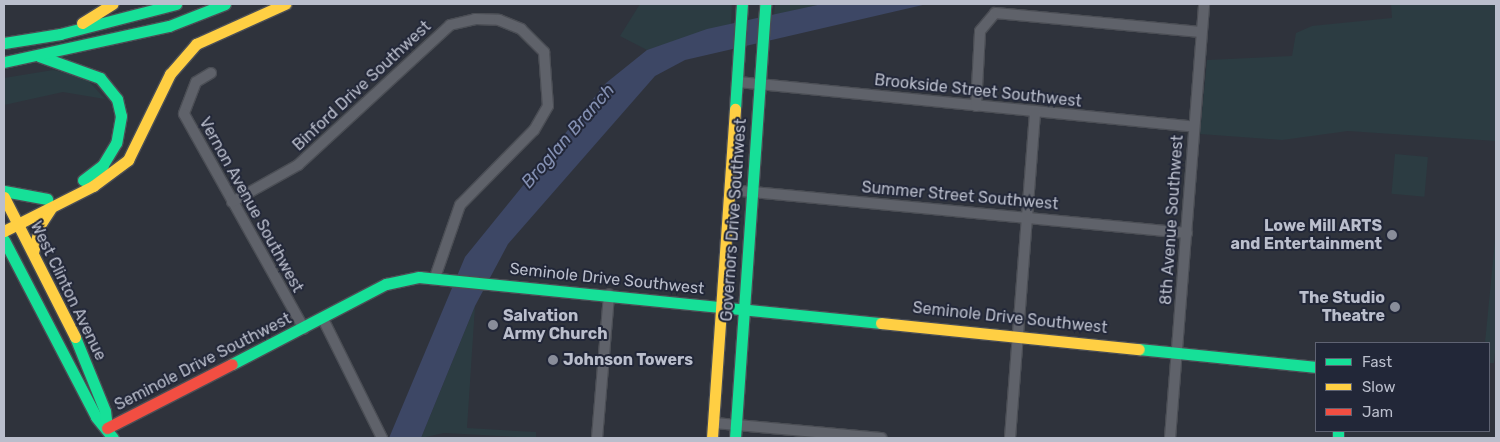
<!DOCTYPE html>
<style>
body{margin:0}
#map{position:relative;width:1500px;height:442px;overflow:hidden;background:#2f333c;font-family:Rubik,sans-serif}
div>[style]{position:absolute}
.green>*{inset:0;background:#2c3c42;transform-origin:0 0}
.water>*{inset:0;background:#3d4765}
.roads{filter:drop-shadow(1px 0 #4b4e55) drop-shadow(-1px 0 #4b4e55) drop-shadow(0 1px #4b4e55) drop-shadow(0 -1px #4b4e55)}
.street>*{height:10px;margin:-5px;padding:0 5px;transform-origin:5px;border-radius:5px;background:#5f626a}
.fast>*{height:11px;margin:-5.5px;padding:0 5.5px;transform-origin:5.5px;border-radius:5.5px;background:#16e098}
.slow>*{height:11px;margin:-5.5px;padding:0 5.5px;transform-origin:5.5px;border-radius:5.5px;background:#ffcf43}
.jam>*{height:11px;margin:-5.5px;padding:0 5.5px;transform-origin:5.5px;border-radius:5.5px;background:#f24e42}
.dots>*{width:14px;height:14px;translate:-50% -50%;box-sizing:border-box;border:2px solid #222738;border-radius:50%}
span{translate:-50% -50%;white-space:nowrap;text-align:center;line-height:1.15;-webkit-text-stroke:4px #222738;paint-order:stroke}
.street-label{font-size:16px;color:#babecc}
.poi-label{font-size:16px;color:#babecc;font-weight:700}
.right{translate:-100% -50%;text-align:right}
.left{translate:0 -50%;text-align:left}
.water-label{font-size:18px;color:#8490b2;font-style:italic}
.frame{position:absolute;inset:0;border:5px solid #babecc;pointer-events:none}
.legend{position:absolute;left:1315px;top:342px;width:175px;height:90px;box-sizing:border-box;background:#222738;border:1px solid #5f6373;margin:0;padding:6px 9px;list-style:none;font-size:15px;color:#babecc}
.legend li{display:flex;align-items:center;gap:10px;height:25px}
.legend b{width:25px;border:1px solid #5f6373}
</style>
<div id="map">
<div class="green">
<div style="clip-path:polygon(640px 4px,732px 4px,731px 24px,647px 50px,620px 36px)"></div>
<div style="clip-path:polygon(775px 4px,822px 4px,774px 15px)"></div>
<div style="clip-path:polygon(1391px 4px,1496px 4px,1496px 141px,1348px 131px,1282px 140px,1200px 134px,1207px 60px,1292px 56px,1296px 33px,1312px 26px,1392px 18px)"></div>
<div style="clip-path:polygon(53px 70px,85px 77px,105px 99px,63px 92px,4px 105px,4px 78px)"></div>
<div style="left:1395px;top:154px;width:33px;height:40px;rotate:5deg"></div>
<div style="clip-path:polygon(1496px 230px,1496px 343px,1494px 363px,1489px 363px,1489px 343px,1485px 343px)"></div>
<div style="clip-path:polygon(475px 306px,467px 428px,536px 432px,536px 438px,444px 433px,421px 438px)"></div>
</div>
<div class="water">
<div style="clip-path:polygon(822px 4px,927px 4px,685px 60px,655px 76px,508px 244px,475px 306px,421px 438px,389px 438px,465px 257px,606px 83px,647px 50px,707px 29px)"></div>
</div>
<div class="roads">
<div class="street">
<div style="left:211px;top:73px;width:17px;rotate:149deg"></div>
<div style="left:196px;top:82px;width:34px;rotate:111deg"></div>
<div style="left:184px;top:114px;width:246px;rotate:60.8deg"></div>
<div style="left:738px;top:82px;width:457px;rotate:5.6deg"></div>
<div style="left:976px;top:106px;width:75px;rotate:-86.9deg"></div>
<div style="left:980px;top:31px;width:23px;rotate:-50deg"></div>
<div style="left:995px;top:13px;width:207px;rotate:5.3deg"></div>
<div style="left:731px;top:190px;width:458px;rotate:5.4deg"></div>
<div style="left:232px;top:202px;width:76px;rotate:-29.3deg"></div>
<div style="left:298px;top:165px;width:207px;rotate:-42.6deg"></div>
<div style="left:450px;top:25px;width:26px;rotate:-13deg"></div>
<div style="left:475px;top:19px;width:24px;rotate:2deg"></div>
<div style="left:499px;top:20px;width:24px;rotate:22deg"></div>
<div style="left:521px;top:29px;width:33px;rotate:45deg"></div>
<div style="left:544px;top:52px;width:54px;rotate:85.8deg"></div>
<div style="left:548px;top:106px;width:28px;rotate:120deg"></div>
<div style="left:534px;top:130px;width:105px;rotate:134.6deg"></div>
<div style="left:460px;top:205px;width:76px;rotate:109.1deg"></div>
<div style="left:323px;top:319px;width:133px;rotate:63.6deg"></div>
<div style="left:714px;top:423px;width:168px;rotate:5.1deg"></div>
<div style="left:597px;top:438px;width:144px;rotate:-85.2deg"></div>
<div style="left:1010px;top:438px;width:328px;rotate:-85.6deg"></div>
<div style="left:1170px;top:438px;width:435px;rotate:-85.5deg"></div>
</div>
<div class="fast">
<div style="left:4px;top:43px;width:57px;rotate:-9.1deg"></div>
<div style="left:60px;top:34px;width:120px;rotate:-14.5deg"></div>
<div style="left:39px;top:56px;width:65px;rotate:19.8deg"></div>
<div style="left:100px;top:78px;width:27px;rotate:51deg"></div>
<div style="left:117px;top:99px;width:17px;rotate:77deg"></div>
<div style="left:121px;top:116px;width:27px;rotate:100deg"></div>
<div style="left:116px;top:143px;width:26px;rotate:121deg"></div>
<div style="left:103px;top:165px;width:25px;rotate:143deg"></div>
<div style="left:4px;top:62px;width:169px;rotate:-12.3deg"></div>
<div style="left:169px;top:26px;width:60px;rotate:-21.4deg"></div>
<div style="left:735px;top:109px;width:105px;rotate:-86.2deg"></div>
<div style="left:4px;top:191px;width:44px;rotate:10.5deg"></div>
<div style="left:4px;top:240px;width:199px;rotate:62.5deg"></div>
<div style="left:96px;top:417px;width:27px;rotate:51deg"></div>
<div style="left:75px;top:337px;width:80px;rotate:67.9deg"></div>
<div style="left:105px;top:411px;width:17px;rotate:83deg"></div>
<div style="left:1139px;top:349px;width:178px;rotate:5.8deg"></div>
<div style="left:232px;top:364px;width:174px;rotate:-27.5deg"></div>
<div style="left:386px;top:284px;width:34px;rotate:-12deg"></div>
<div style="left:419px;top:277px;width:464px;rotate:5.7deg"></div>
<div style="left:1338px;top:431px;width:7px;rotate:90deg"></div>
<div style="left:735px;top:438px;width:435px;rotate:-86deg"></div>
</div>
<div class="slow">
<div style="left:82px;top:23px;width:36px;rotate:-32deg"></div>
<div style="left:4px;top:197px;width:157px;rotate:63.1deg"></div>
<div style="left:4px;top:231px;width:100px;rotate:-26.8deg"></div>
<div style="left:93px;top:186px;width:44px;rotate:-36.6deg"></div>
<div style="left:128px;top:160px;width:96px;rotate:-64deg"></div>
<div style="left:170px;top:74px;width:40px;rotate:-49deg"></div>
<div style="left:196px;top:44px;width:98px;rotate:-24.2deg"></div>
<div style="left:33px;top:252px;width:28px;rotate:-75deg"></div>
<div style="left:40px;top:225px;width:20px;rotate:-57deg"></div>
<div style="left:881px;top:323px;width:259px;rotate:5.8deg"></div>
<div style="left:712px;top:438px;width:330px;rotate:-86deg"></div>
</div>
<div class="jam">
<div style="left:107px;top:428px;width:140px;rotate:-27.1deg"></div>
</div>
</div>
<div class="dots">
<div style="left:1392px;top:235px;background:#898d9a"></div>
<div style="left:1395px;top:307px;background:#898d9a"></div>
<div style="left:493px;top:325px;background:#898d9a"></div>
<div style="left:553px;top:360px;background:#898d9a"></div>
</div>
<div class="street-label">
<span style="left:362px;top:86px;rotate:-43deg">Binford Drive Southwest</span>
<span style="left:978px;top:91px;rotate:6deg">Brookside Street Southwest</span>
<span style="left:960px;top:196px;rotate:5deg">Summer Street Southwest</span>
<span style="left:251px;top:205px;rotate:61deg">Vernon Avenue Southwest</span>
<span style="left:734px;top:220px;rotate:-86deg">Governors Drive Southwest</span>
<span style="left:1172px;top:220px;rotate:-86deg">8th Avenue Southwest</span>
<span style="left:607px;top:279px;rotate:6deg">Seminole Drive Southwest</span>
<span style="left:68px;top:291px;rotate:64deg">West Clinton Avenue</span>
<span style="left:1010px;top:318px;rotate:6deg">Seminole Drive Southwest</span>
<span style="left:203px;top:362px;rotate:-27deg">Seminole Drive Southwest</span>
</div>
<div class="poi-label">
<span class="right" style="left:1382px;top:235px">Lowe Mill ARTS<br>and Entertainment</span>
<span class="right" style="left:1385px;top:307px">The Studio<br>Theatre</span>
<span class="left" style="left:503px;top:325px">Salvation<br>Army Church</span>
<span class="left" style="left:563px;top:360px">Johnson Towers</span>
</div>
<div class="water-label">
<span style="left:568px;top:136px;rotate:-49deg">Broglan Branch</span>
</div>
<div class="frame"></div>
<ul class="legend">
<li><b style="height:6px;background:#16e098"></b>Fast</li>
<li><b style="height:6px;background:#ffcf43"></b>Slow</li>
<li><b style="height:6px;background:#f24e42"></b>Jam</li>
</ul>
</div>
